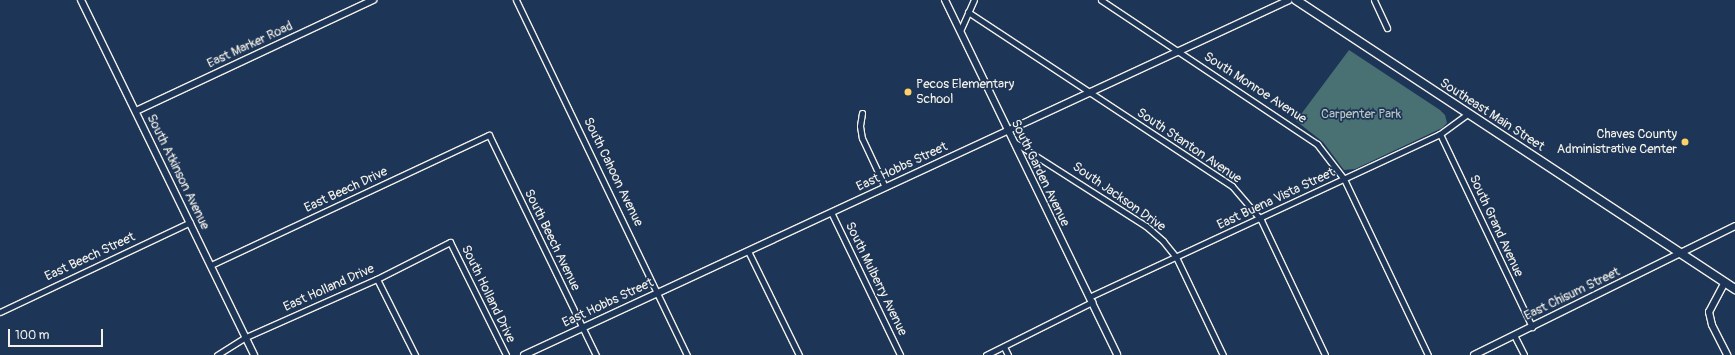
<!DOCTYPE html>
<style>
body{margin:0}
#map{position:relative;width:1735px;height:355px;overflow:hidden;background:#1d3557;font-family:Pangolin,sans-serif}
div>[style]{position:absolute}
.green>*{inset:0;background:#497073}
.roads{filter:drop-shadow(1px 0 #f4f1e8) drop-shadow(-1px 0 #f4f1e8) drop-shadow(0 1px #f4f1e8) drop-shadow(0 -1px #f4f1e8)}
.minor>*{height:5px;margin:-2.5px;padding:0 2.5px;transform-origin:2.5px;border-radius:2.5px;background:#1d3557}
.tertiary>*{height:6px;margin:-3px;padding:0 3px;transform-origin:3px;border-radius:3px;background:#1d3557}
.primary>*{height:8px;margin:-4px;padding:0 4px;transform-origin:4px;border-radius:4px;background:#1d3557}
.dots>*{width:11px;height:11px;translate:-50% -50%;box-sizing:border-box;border:2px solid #1d3557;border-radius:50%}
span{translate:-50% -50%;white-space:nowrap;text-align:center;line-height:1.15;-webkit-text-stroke:3.5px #1d3557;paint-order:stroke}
.street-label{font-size:13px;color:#f4f1e8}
.poi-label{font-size:13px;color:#f4f1e8}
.left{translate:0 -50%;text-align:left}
.right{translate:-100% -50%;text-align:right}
.park-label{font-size:13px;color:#b8c4bf}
.scale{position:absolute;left:8px;top:329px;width:95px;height:18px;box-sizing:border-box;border:2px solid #f4f1e8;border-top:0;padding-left:5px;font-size:12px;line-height:14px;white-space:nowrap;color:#f4f1e8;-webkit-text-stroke:3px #1d3557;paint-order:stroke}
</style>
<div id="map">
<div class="green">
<div style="clip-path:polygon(1349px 50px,1440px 110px,1445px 115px,1447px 123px,1442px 128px,1355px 169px,1344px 170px,1323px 142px,1296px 121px)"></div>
</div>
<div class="roads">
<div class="minor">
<div style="left:516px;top:0;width:394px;rotate:64.3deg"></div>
<div style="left:1101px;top:0;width:260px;rotate:33.7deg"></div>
<div style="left:1317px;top:144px;width:44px;rotate:52.4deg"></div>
<div style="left:1344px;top:179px;width:195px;rotate:64.5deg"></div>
<div style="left:1374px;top:0;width:31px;rotate:65deg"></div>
<div style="left:968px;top:12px;width:316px;rotate:33.4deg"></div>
<div style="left:1232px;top:186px;width:45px;rotate:49.5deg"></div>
<div style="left:1261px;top:220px;width:149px;rotate:64.6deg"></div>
<div style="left:960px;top:31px;width:34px;rotate:-66deg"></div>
<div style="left:862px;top:113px;width:13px;rotate:99deg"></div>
<div style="left:860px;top:126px;width:12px;rotate:81deg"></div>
<div style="left:862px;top:138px;width:54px;rotate:64.9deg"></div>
<div style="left:1440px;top:134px;width:214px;rotate:64.5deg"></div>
<div style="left:1014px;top:142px;width:156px;rotate:32.5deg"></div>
<div style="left:1146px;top:226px;width:23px;rotate:41deg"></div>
<div style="left:1163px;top:241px;width:21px;rotate:51deg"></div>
<div style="left:1176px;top:257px;width:109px;rotate:64.4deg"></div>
<div style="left:831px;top:212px;width:159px;rotate:64.2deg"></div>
<div style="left:748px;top:251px;width:116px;rotate:63.9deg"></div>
<div style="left:211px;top:265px;width:307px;rotate:-25.1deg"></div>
<div style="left:489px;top:135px;width:245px;rotate:64.1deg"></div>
<div style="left:377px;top:279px;width:85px;rotate:63.4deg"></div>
<div style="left:1089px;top:297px;width:387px;rotate:-24.9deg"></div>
<div style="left:1440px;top:134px;width:34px;rotate:-36deg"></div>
<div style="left:0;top:312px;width:210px;rotate:-25.3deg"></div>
<div style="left:1514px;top:335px;width:22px;rotate:63deg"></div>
<div style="left:1004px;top:347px;width:9px;rotate:63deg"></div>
<div style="left:217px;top:355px;width:34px;rotate:-32deg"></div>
<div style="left:246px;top:337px;width:143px;rotate:-23.9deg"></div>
<div style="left:377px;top:279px;width:82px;rotate:-26.9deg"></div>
<div style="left:450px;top:242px;width:126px;rotate:63.6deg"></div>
<div style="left:986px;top:355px;width:119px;rotate:-26.6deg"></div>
</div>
<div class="tertiary">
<div style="left:81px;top:0;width:395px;rotate:64deg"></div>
<div style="left:945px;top:0;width:394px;rotate:64.1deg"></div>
<div style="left:136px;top:111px;width:262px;rotate:-25.1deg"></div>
<div style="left:1725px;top:282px;width:34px;rotate:118deg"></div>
<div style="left:1709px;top:312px;width:13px;rotate:77deg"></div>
<div style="left:1712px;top:325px;width:34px;rotate:63deg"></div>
<div style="left:524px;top:355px;width:843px;rotate:-24.89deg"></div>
<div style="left:1474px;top:355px;width:291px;rotate:-26.3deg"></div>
</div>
<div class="primary">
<div style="left:1296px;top:0;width:526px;rotate:33.36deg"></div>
</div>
</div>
<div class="dots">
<div style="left:908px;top:92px;background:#ffd166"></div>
<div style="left:1685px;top:142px;background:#ffd166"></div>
</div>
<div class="street-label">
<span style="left:250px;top:45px;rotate:-25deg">East Marker Road</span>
<span style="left:1255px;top:88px;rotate:33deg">South Monroe Avenue</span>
<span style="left:1492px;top:115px;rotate:33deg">Southeast Main Street</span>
<span style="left:1189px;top:146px;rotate:34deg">South Stanton Avenue</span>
<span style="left:902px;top:167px;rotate:-25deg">East Hobbs Street</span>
<span style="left:178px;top:172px;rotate:64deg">South Atkinson Avenue</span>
<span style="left:613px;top:172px;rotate:64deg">South Cahoon Avenue</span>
<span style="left:1040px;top:173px;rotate:64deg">South Garden Avenue</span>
<span style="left:346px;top:190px;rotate:-25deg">East Beech Drive</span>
<span style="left:1119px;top:197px;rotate:35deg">South Jackson Drive</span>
<span style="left:1276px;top:199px;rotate:-25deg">East Buena Vista Street</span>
<span style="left:1496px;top:226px;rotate:65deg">South Grand Avenue</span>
<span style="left:552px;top:240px;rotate:64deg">South Beech Avenue</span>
<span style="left:90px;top:257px;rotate:-25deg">East Beech Street</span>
<span style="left:876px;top:279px;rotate:64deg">South Mulberry Avenue</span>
<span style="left:329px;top:288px;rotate:-24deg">East Holland Drive</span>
<span style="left:488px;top:294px;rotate:64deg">South Holland Drive</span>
<span style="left:1572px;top:294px;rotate:-26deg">East Chisum Street</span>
<span style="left:608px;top:303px;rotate:-25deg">East Hobbs Street</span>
</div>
<div class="poi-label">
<span class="left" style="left:916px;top:92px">Pecos Elementary<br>School</span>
<span class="right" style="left:1677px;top:142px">Chaves County<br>Administrative Center</span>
</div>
<div class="park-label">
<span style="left:1361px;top:114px">Carpenter Park</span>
</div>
<div class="scale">100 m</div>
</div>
